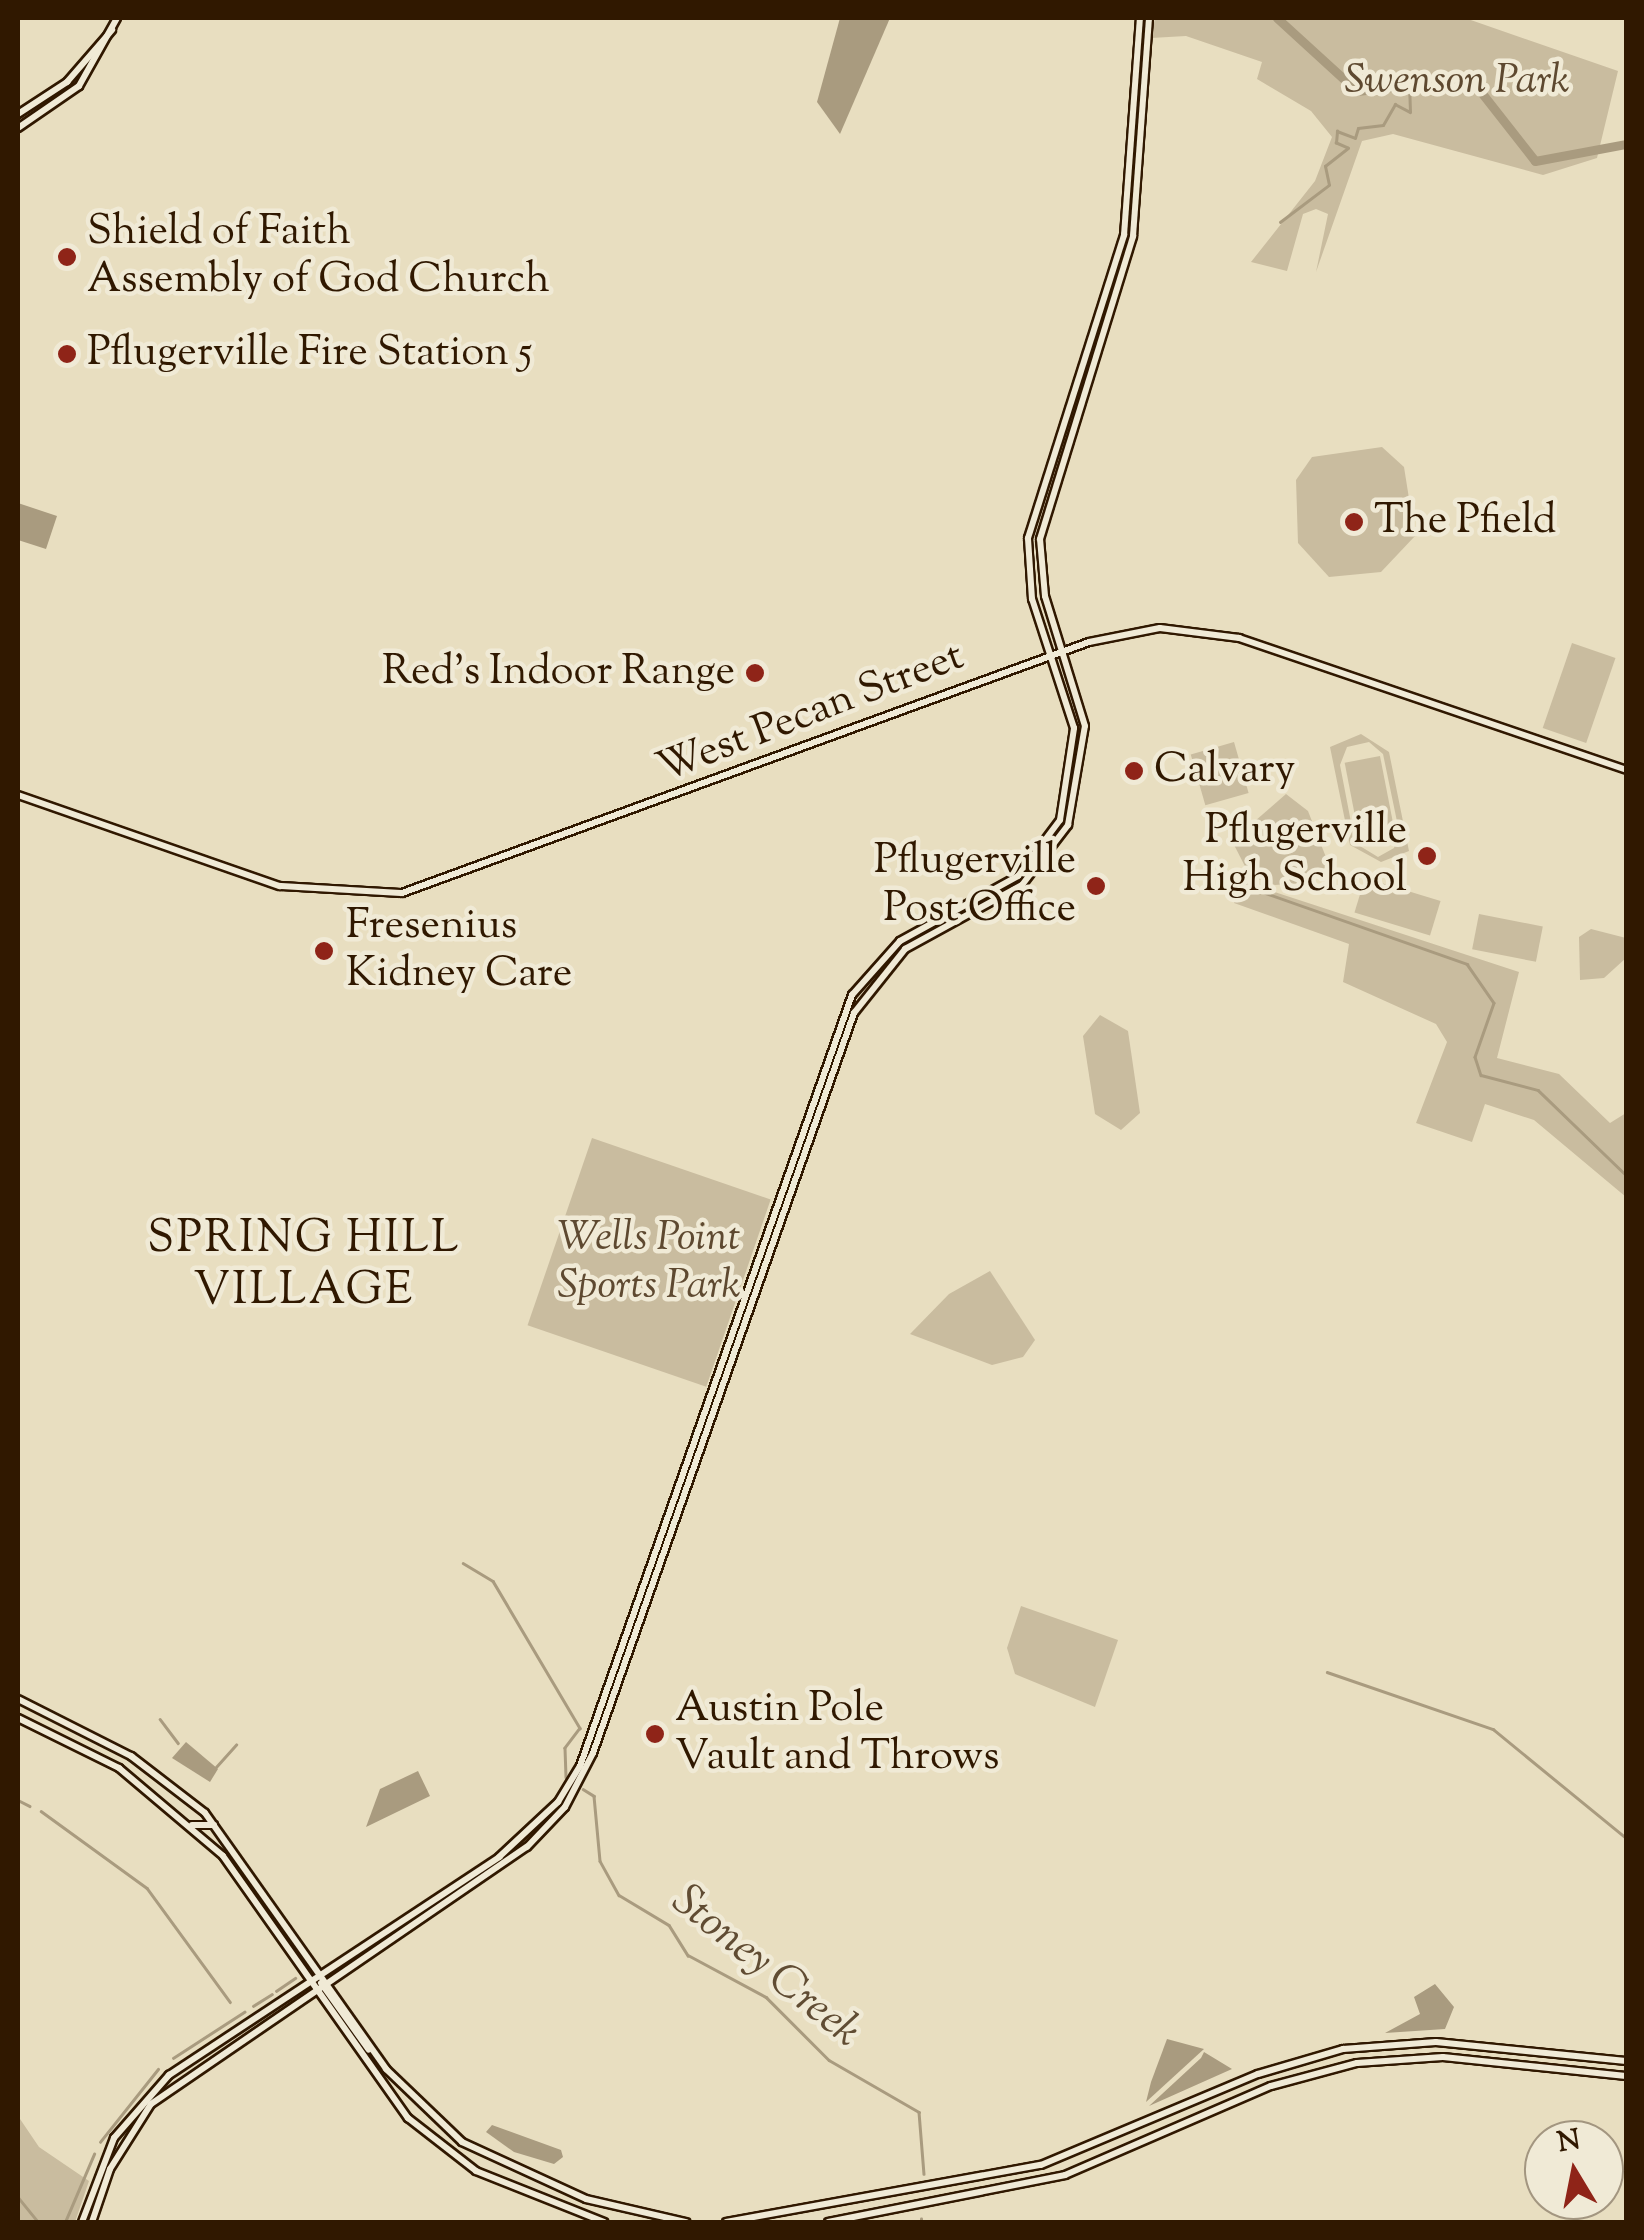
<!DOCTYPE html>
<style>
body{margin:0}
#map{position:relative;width:1644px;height:2240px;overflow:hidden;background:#e8dec0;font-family:"Sorts Mill Goudy",serif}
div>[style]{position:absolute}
.green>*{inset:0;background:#c9bc9f;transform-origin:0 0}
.water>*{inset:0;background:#a99b7f}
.stream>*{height:2.5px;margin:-1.25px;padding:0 1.25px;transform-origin:1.25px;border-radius:1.25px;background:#a99b7f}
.river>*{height:9px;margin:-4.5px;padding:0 4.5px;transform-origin:4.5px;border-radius:4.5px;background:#a99b7f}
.roads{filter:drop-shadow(2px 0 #301800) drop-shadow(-2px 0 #301800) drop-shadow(0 2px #301800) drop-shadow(0 -2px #301800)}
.secondary>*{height:6px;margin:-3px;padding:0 3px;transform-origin:3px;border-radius:3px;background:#f0ead6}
.dots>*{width:28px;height:28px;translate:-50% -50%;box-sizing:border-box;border:5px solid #f0ead6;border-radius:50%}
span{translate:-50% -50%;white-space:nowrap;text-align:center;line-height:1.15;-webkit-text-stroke:9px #f0ead6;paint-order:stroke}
.park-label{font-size:42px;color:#5e4930;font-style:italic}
.poi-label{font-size:42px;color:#301800}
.left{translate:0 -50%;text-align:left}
.right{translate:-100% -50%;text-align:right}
.street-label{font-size:42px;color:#301800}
.neighbourhood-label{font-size:45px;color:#301800;letter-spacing:2.5px}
.water-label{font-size:45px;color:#604c33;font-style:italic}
.frame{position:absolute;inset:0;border:20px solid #301800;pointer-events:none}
.north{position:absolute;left:1524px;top:2120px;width:100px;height:100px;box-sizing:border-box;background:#f0ead6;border:2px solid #a39680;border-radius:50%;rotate:350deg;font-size:28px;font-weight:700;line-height:40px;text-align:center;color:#301800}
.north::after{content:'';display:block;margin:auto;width:35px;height:45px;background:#8f2418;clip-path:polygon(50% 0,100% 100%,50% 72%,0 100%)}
</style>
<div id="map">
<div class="green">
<div style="clip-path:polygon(1155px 18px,1465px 18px,1618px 71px,1597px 158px,1543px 175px,1393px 134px,1362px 141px,1316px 272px,1328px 214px,1316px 209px,1303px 214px,1287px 271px,1251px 262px,1315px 181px,1332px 137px,1311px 111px,1257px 79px,1262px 62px,1186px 36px,1151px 38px)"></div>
<div style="clip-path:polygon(1382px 447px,1404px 467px,1415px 536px,1381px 572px,1329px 577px,1298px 543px,1296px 480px,1312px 457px)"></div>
<div style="left:1572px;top:643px;width:46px;height:90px;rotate:19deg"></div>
<div style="clip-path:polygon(evenodd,1361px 734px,1389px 752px,1409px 851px,1381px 862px,1350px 845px,1330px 747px,1361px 734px,1369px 742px,1383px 754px,1399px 831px,1394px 848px,1378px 857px,1355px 843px,1340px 765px,1347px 747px,1369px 742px)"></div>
<div style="left:1234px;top:742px;width:53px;height:45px;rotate:74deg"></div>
<div style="left:1380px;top:756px;width:79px;height:36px;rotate:79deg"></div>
<div style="clip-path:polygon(1286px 794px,1308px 811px,1329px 865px,1302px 883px,1275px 885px,1250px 876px,1232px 841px)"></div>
<div style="left:1365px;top:878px;width:79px;height:36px;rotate:17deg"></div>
<div style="clip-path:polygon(1241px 881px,1519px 972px,1497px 1058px,1559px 1074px,1610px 1123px,1626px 1113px,1626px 1197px,1534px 1120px,1485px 1104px,1472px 1142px,1416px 1123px,1447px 1042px,1436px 1024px,1343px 982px,1349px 944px,1234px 903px)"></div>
<div style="left:1479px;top:914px;width:65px;height:36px;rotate:11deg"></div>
<div style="clip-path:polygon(1591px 929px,1626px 938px,1626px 958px,1604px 978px,1580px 980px,1579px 937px)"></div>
<div style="clip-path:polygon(1100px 1015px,1128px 1031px,1140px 1113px,1121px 1130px,1095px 1114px,1083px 1036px)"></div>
<div style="left:592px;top:1138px;width:189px;height:198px;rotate:19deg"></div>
<div style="clip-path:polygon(990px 1271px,1035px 1340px,1023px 1357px,992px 1365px,910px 1334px,949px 1294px)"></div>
<div style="clip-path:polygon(1021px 1606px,1118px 1640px,1095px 1707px,1015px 1674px,1007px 1648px)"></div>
<div style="clip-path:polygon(18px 2116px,39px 2147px,89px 2181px,75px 2222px,18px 2222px)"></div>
</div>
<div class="water">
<div style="clip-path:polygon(840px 18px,890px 18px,840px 134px,817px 102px)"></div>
<div style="clip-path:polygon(18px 503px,57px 516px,46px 549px,18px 540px)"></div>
<div style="clip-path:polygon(186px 1742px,218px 1769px,210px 1782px,172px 1758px)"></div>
<div style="clip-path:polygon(418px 1771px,430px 1796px,366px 1827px,380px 1789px)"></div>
<div style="clip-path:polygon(1435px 1984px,1454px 2007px,1445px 2029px,1385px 2033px,1420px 2014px,1414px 1997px)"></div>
<div style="clip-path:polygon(1167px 2039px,1204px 2049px,1146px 2102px,1151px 2082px)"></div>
<div style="clip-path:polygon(1204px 2052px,1232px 2069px,1149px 2106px,1201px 2058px)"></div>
<div style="clip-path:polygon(492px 2125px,561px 2150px,563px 2157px,554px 2164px,514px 2152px,486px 2132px)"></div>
</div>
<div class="stream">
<div style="left:1280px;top:222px;width:61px;rotate:-37.1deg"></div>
<div style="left:1329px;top:185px;width:19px;rotate:-102deg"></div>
<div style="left:1325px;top:166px;width:29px;rotate:-38deg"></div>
<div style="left:1348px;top:148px;width:13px;rotate:-157deg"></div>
<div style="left:1336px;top:143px;width:12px;rotate:-85deg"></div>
<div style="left:1337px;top:131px;width:19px;rotate:21deg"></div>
<div style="left:1355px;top:138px;width:10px;rotate:-73deg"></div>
<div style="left:1358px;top:128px;width:25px;rotate:-7deg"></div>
<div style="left:1383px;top:125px;width:24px;rotate:-60deg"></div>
<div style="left:1395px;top:104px;width:17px;rotate:28deg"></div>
<div style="left:1410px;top:112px;width:23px;rotate:-92deg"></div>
<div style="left:1240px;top:884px;width:241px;rotate:19.4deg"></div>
<div style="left:1467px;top:964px;width:47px;rotate:55.3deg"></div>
<div style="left:1494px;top:1003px;width:57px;rotate:109.4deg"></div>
<div style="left:1475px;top:1057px;width:19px;rotate:72deg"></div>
<div style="left:1481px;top:1075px;width:59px;rotate:14.7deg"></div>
<div style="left:1538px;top:1090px;width:122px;rotate:44deg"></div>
<div style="left:463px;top:1563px;width:35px;rotate:31deg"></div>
<div style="left:493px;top:1581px;width:171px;rotate:59.4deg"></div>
<div style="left:580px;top:1728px;width:25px;rotate:127deg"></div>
<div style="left:565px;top:1748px;width:29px;rotate:88deg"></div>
<div style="left:1327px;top:1672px;width:176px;rotate:19deg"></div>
<div style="left:1493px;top:1729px;width:172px;rotate:39.3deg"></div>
<div style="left:160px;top:1719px;width:30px;rotate:53deg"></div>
<div style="left:216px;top:1767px;width:30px;rotate:-48deg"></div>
<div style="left:583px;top:1789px;width:13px;rotate:32deg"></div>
<div style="left:594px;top:1796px;width:65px;rotate:84.7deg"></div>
<div style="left:600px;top:1861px;width:39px;rotate:61deg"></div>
<div style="left:619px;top:1895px;width:58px;rotate:31deg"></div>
<div style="left:669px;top:1925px;width:36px;rotate:58deg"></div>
<div style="left:688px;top:1955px;width:89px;rotate:28.3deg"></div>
<div style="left:766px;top:1997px;width:89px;rotate:45deg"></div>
<div style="left:829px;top:2060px;width:104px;rotate:30deg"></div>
<div style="left:919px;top:2112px;width:62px;rotate:85.4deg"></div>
<div style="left:18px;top:1800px;width:13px;rotate:27deg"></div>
<div style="left:41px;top:1811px;width:131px;rotate:36deg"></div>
<div style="left:147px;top:1888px;width:141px;rotate:53.9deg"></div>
<div style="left:276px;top:1991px;width:23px;rotate:-34deg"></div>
<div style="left:253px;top:2006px;width:22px;rotate:-32deg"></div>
<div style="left:173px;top:2058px;width:85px;rotate:-32.9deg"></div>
<div style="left:100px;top:2142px;width:93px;rotate:-51.5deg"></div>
<div style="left:18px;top:2197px;width:32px;rotate:51deg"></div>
<div style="left:65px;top:2222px;width:74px;rotate:-66.9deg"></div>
<div style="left:921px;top:2222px;width:3px;rotate:-90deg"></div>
</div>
<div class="river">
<div style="left:1277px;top:18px;width:108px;rotate:42.4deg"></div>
<div style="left:1357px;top:91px;width:114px;rotate:-6.6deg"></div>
<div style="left:1470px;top:78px;width:105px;rotate:51.9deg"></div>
<div style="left:1535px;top:161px;width:93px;rotate:-10.6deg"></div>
</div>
<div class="roads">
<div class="secondary">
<div style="left:18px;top:114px;width:59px;rotate:-33.1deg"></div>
<div style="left:67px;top:82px;width:69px;rotate:-49.1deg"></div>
<div style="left:18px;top:128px;width:74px;rotate:-34.5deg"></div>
<div style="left:79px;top:86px;width:78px;rotate:-60.8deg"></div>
<div style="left:18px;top:795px;width:277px;rotate:19.2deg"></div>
<div style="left:280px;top:886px;width:122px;rotate:3.3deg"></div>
<div style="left:402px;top:893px;width:731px;rotate:-20.07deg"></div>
<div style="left:1089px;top:642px;width:72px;rotate:-11.2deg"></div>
<div style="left:1160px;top:628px;width:80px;rotate:7.2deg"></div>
<div style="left:1239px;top:638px;width:409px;rotate:18.8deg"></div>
<div style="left:18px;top:1699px;width:127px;rotate:26.8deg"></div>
<div style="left:131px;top:1756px;width:93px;rotate:37.6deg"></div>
<div style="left:205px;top:1813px;width:314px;rotate:54.7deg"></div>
<div style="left:386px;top:2069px;width:105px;rotate:43.8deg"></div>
<div style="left:462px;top:2142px;width:136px;rotate:24.7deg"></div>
<div style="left:586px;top:2199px;width:103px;rotate:13deg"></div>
<div style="left:18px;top:1718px;width:113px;rotate:26.3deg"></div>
<div style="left:119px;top:1768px;width:136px;rotate:40.2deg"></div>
<div style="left:223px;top:1856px;width:321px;rotate:54.8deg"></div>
<div style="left:408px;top:2118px;width:86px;rotate:37.9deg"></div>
<div style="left:476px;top:2171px;width:138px;rotate:21.7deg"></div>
<div style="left:192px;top:1825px;width:22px"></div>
<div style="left:321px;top:1983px;width:82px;rotate:54.4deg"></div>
<div style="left:82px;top:2222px;width:90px;rotate:-69.1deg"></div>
<div style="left:114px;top:2138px;width:84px;rotate:-48.9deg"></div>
<div style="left:169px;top:2075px;width:396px;rotate:-33.4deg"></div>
<div style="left:499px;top:1857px;width:81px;rotate:-43deg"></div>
<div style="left:558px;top:1802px;width:42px;rotate:-58.6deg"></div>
<div style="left:580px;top:1766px;width:818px;rotate:-70.57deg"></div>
<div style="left:852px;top:995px;width:72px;rotate:-48.4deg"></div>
<div style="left:900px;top:941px;width:135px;rotate:-28.8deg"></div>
<div style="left:1018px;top:876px;width:70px;rotate:-53.1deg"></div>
<div style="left:1060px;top:820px;width:93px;rotate:-81.3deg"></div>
<div style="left:1074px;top:728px;width:136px;rotate:-108deg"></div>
<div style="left:1032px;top:599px;width:61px;rotate:-93.8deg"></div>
<div style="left:1028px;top:538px;width:318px;rotate:-72.4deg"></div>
<div style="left:1124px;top:235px;width:218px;rotate:-85.8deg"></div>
<div style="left:92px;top:2222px;width:56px;rotate:-71.2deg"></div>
<div style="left:110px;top:2169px;width:77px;rotate:-57.8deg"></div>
<div style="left:151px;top:2104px;width:455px;rotate:-34.4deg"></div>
<div style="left:527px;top:1847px;width:55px;rotate:-46.5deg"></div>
<div style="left:565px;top:1807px;width:61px;rotate:-62.6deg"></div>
<div style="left:593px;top:1753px;width:785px;rotate:-70.57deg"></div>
<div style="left:854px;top:1013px;width:82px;rotate:-51.4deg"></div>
<div style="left:905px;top:949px;width:133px;rotate:-28.7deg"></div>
<div style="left:1022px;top:885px;width:76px;rotate:-52.5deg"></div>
<div style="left:1068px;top:825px;width:100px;rotate:-80.3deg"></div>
<div style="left:1085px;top:726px;width:136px;rotate:-107.1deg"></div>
<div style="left:1045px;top:596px;width:57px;rotate:-95deg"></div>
<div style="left:1040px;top:539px;width:317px;rotate:-72.9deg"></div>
<div style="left:1133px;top:236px;width:219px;rotate:-85.8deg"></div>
<div style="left:726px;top:2222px;width:320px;rotate:-10.3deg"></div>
<div style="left:1041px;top:2165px;width:235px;rotate:-22.8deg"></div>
<div style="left:1258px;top:2074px;width:89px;rotate:-16.4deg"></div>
<div style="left:1343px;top:2049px;width:93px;rotate:-4.3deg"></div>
<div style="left:1436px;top:2042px;width:191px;rotate:5.7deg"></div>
<div style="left:828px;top:2222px;width:242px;rotate:-11.2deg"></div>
<div style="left:1065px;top:2175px;width:224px;rotate:-23.4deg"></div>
<div style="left:1271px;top:2086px;width:89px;rotate:-15deg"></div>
<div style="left:1357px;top:2063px;width:86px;rotate:-4deg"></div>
<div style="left:1443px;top:2057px;width:184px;rotate:5.9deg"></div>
</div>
</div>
<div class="dots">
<div style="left:67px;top:257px;background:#8f2418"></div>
<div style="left:67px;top:354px;background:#8f2418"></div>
<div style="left:1354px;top:522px;background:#8f2418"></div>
<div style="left:755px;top:673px;background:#8f2418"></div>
<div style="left:1134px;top:771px;background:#8f2418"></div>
<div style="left:1427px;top:856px;background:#8f2418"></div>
<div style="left:1096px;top:886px;background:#8f2418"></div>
<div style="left:324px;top:951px;background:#8f2418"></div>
<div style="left:655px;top:1734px;background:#8f2418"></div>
</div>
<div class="park-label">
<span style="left:1457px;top:82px">Swenson Park</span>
<span style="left:649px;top:1263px">Wells Point<br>Sports Park</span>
</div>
<div class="poi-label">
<span class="left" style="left:87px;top:257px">Shield of Faith<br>Assembly of God Church</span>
<span class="left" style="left:87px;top:354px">Pflugerville Fire Station 5</span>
<span class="left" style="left:1374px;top:522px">The Pfield</span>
<span class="right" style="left:735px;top:673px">Red's Indoor Range</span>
<span class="left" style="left:1154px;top:771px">Calvary</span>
<span class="right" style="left:1407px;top:856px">Pflugerville<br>High School</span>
<span class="right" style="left:1076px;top:886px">Pflugerville<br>Post Office</span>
<span class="left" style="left:346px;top:951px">Fresenius<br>Kidney Care</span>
<span class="left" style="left:675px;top:1734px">Austin Pole<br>Vault and Throws</span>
</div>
<div class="street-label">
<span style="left:811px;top:714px;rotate:-21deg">West Pecan Street</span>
</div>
<div class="neighbourhood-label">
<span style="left:304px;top:1267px">SPRING HILL<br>VILLAGE</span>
</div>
<div class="water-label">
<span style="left:765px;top:1968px;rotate:39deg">Stoney Creek</span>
</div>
<div class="frame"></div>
<div class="north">N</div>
</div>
